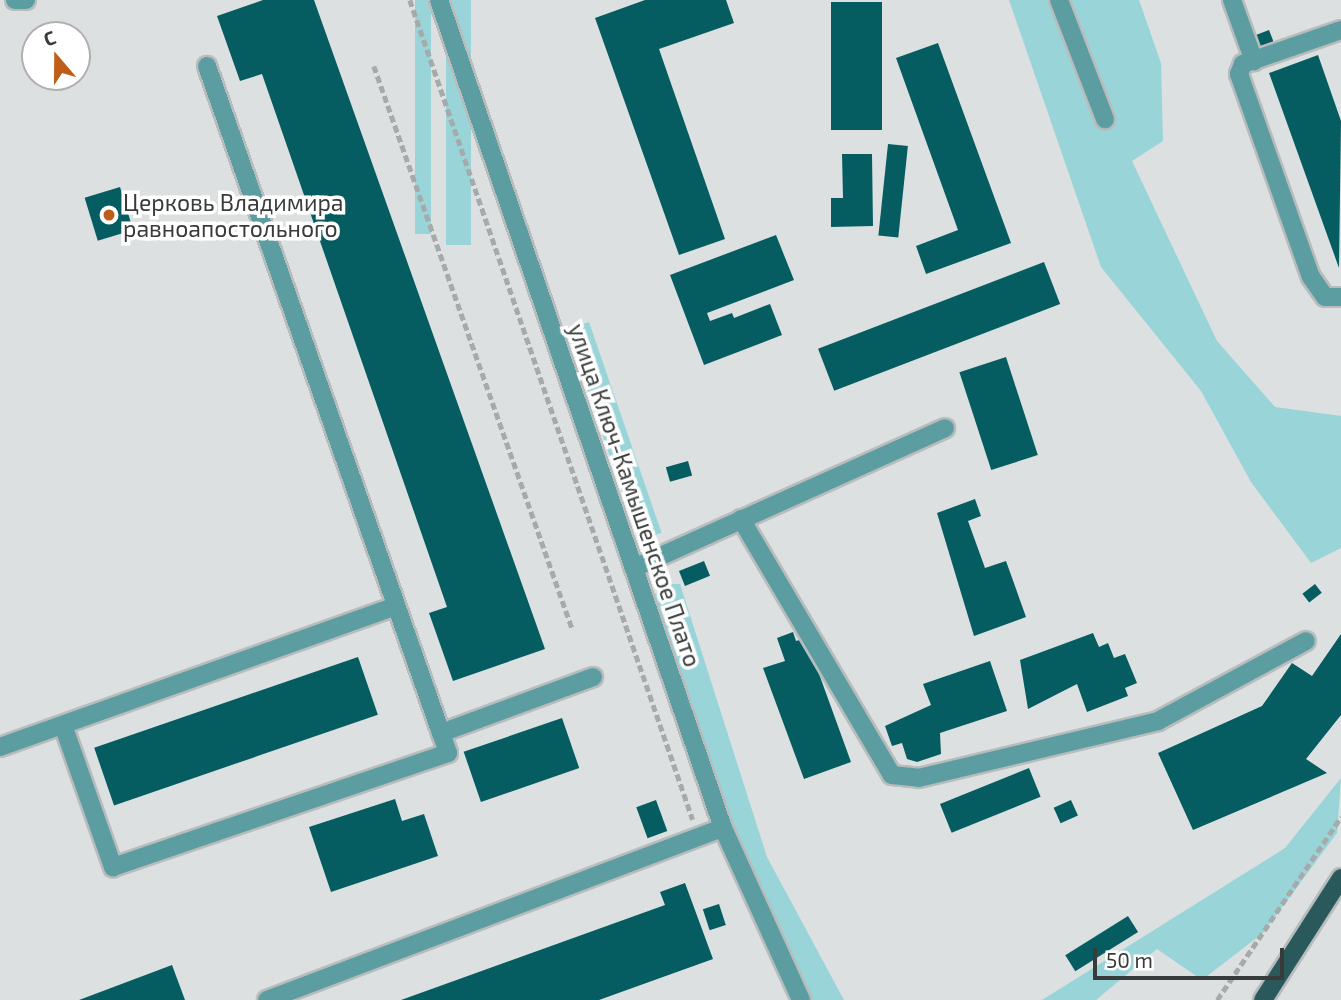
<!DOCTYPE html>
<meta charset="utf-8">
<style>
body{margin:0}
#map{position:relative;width:1341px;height:1000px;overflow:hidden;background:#dce0e0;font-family:"Exo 2",sans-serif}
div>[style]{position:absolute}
.green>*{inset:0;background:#99d4d8;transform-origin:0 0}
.building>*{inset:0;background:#055d62;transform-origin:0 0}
.path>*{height:4.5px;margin-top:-2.25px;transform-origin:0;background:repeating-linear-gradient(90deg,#a7aaaa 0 7px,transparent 0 10.5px)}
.roads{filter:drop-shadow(2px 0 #b8bcbc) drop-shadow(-2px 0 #b8bcbc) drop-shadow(0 2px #b8bcbc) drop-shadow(0 -2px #b8bcbc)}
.minor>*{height:18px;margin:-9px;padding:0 9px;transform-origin:9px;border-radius:9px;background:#5b9da1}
.major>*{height:18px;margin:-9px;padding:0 9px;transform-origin:9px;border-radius:9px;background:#2a595c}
.dots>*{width:19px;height:19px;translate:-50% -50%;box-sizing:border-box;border:4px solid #fff;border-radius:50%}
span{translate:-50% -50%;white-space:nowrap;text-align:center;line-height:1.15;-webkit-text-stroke:7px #fff;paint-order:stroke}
.poi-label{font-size:23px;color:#393b3b}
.left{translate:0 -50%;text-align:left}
.street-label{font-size:23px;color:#393b3b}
.north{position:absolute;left:21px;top:21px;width:70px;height:70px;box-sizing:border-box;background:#fff;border:2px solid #b0b1b1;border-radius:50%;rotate:340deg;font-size:19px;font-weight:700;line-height:28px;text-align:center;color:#393b3b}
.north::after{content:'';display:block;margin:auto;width:24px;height:32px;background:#be5e18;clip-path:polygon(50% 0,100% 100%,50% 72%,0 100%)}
.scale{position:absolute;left:1093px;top:948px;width:191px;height:32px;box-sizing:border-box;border:4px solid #393b3b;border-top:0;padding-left:9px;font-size:21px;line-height:24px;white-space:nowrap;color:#393b3b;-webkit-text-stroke:5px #fff;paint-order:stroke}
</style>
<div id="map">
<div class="green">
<div style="left:415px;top:0;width:16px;height:234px"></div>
<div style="left:446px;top:0;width:25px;height:245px"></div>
<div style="clip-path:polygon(1009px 0,1139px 0,1161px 63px,1163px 141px,1132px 161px,1217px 341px,1275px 407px,1341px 416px,1341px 548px,1311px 563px,1251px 482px,1201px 391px,1101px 267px)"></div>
<div style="left:589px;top:322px;width:223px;height:24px;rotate:71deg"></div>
<div style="clip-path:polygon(665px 584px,680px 584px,767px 857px,844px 1000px,811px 1000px,780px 941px,734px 831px,654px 595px)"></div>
<div style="clip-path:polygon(1341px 778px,1337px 833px,1263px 933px,1202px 980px,1157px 949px,1096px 1000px,1042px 1000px,1285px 848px)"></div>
</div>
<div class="building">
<div style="clip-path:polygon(263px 0,314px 0,545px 649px,453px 681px,429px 613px,447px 607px,262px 74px,240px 81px,217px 16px)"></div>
<div style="clip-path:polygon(645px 0,726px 0,734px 23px,659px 49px,725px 239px,679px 255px,595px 18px)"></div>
<div style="left:831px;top:2px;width:51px;height:128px"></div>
<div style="left:1269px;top:30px;width:14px;height:14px;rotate:69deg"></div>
<div style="clip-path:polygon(938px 43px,1011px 243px,926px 274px,916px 246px,958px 230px,896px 58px)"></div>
<div style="clip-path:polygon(1318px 55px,1341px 121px,1339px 268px,1269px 73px)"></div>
<div style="left:888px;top:144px;width:20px;height:92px;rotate:6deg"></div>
<div style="clip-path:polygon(842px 154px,872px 154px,873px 226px,831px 227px,831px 198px,843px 198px)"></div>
<div style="left:120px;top:187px;width:45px;height:37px;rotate:73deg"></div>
<div style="clip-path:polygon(776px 235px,794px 280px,707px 313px,710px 321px,732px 313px,734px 318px,770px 304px,782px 335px,704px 365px,670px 275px)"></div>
<div style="left:1044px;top:262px;width:45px;height:242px;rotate:69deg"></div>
<div style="left:1006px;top:357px;width:103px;height:49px;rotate:72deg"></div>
<div style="left:688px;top:461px;width:15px;height:23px;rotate:74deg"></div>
<div style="clip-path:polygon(975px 499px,981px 516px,968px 521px,985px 568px,1006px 561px,1026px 617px,974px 636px,937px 513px)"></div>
<div style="left:704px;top:561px;width:16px;height:27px;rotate:68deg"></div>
<div style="left:1315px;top:584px;width:11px;height:16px;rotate:52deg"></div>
<div style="clip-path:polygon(793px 632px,796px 641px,806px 638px,851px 762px,804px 779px,763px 668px,785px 661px,777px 638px)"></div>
<div style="clip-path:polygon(1093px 633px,1099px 647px,1108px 643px,1114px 658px,1125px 654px,1137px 683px,1125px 688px,1128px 696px,1087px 712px,1077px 684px,1028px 709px,1020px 660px)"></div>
<div style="clip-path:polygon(1341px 634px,1341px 715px,1306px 759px,1327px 773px,1193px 830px,1158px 753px,1262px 706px,1292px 663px,1312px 676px)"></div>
<div style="left:358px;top:657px;width:61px;height:279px;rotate:71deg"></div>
<div style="clip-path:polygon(990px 661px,1007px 711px,940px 733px,941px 754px,917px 762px,907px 759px,902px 743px,892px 746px,885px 726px,931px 705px,923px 684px)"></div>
<div style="left:562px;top:718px;width:53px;height:104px;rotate:71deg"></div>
<div style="left:1029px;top:768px;width:31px;height:96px;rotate:68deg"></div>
<div style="clip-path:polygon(395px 799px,402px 821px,424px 814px,438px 856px,331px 892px,309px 827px)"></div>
<div style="left:656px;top:800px;width:33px;height:21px;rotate:70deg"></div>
<div style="left:1071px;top:800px;width:17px;height:19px;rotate:66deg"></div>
<div style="clip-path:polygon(685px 883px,713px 959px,599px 1000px,401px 1000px,665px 905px,660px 892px)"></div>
<div style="left:719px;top:904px;width:22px;height:17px;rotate:72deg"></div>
<div style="left:1128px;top:916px;width:19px;height:74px;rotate:58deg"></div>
<div style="clip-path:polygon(172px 965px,185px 1000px,79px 1000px)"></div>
</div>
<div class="path">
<div style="left:410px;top:0;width:867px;rotate:70.96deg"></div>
<div style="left:374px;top:66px;width:596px;rotate:70.59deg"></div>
<div style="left:1217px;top:1000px;width:221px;rotate:-55.9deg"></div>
</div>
<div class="roads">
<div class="minor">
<div style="left:15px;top:0;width:11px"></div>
<div style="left:439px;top:0;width:875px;rotate:71.07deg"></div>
<div style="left:723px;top:828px;width:189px;rotate:65.6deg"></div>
<div style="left:1059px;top:0;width:128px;rotate:68.9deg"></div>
<div style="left:1232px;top:0;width:65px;rotate:70.2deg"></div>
<div style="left:1341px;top:30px;width:104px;rotate:160.9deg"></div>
<div style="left:1243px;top:64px;width:11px;rotate:112deg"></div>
<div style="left:1239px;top:74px;width:215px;rotate:70.5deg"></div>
<div style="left:1311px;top:277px;width:24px;rotate:55deg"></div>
<div style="left:1325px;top:297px;width:16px"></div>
<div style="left:207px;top:66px;width:707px;rotate:70.67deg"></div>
<div style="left:741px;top:519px;width:297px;rotate:59.5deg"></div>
<div style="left:892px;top:775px;width:27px;rotate:6deg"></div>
<div style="left:919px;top:778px;width:246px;rotate:-13.4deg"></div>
<div style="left:1158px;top:721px;width:168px;rotate:-28.4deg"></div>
<div style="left:634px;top:568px;width:341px;rotate:-24.2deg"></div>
<div style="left:63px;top:725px;width:151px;rotate:70.6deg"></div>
<div style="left:113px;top:867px;width:354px;rotate:-18.8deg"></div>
<div style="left:448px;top:753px;width:21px;rotate:-109deg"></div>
<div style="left:441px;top:733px;width:162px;rotate:-20.2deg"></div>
<div style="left:0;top:747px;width:419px;rotate:-19.6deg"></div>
<div style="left:267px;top:1000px;width:487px;rotate:-20.7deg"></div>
</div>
<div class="major">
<div style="left:1263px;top:1000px;width:145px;rotate:-57.4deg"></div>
</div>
</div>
<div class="dots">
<div style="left:109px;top:215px;background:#be5e18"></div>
</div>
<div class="poi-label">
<span class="left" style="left:123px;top:215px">Церковь Владимира<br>равноапостольного</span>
</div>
<div class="street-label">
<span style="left:635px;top:495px;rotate:71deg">улица Ключ-Камышенское Плато</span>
</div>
<div class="north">С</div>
<div class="scale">50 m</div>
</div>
